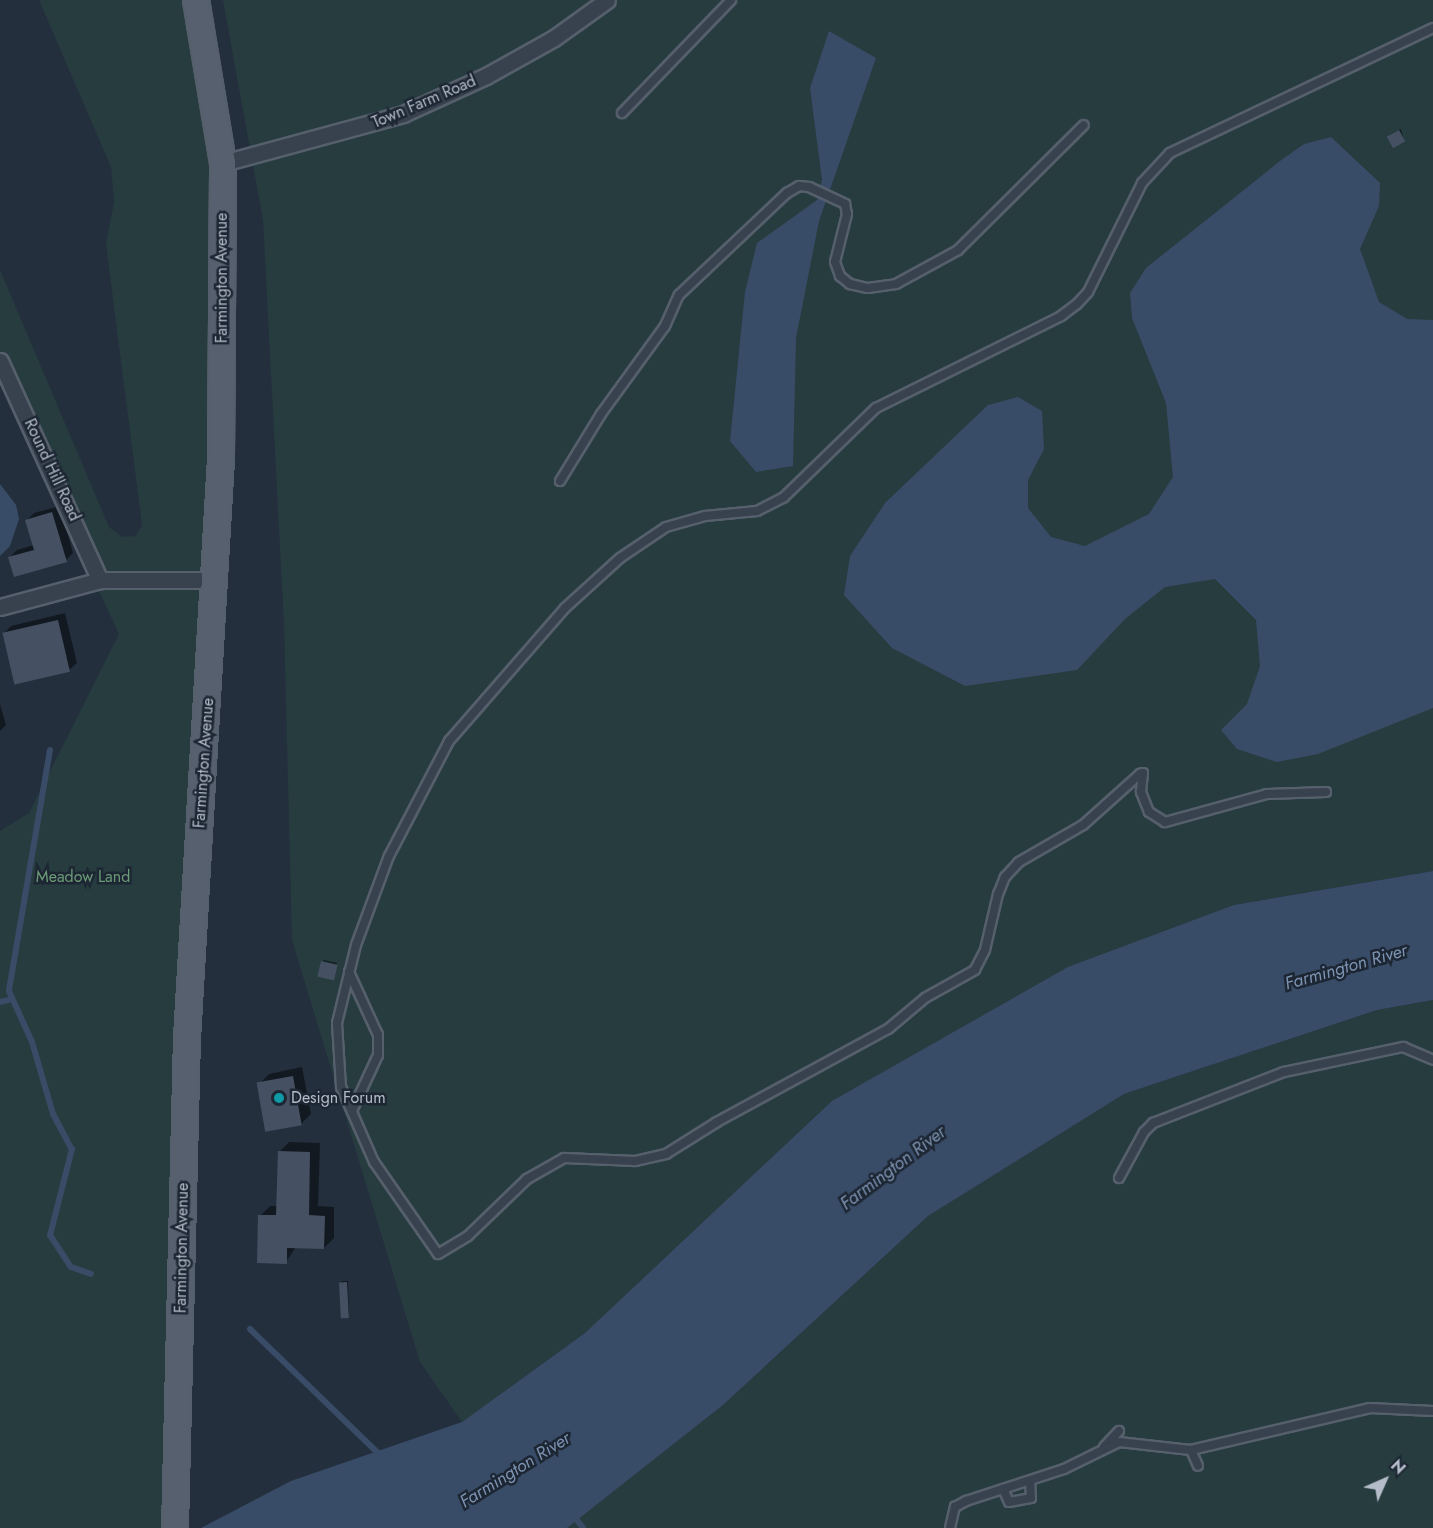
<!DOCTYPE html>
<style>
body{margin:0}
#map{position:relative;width:1433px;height:1528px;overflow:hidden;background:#242f3e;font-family:Jost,sans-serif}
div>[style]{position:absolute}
.green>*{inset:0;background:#263c3f}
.water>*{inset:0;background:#394c67}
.shadow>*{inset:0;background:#0007}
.stream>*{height:6px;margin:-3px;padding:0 3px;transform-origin:3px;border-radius:3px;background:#394c67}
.building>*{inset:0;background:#455162;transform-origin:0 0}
.roads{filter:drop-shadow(2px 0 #565f6c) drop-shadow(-2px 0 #565f6c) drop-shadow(0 2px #565f6c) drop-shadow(0 -2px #565f6c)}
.lane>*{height:8px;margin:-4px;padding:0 4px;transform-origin:4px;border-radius:4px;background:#38414e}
.street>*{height:15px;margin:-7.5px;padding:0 7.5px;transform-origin:7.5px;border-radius:7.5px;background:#38414e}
.primary>*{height:24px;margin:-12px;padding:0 12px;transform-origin:12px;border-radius:12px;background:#56606e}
.dots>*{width:16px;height:16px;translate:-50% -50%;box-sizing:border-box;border:3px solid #1d2633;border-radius:50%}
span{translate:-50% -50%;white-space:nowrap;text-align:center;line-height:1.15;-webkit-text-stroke:5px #1d2633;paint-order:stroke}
.street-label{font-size:16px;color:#b4bcc9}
.park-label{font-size:16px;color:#6b9a76}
.poi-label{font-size:16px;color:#b4bcc9}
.left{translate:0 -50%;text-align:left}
.water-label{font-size:18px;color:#7c92b1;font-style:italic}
.north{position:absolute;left:1355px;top:1450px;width:60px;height:60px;-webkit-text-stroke:4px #1d2633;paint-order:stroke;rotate:45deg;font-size:16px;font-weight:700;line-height:24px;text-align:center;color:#b4bcc9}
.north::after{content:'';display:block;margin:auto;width:21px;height:27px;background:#b4bcc9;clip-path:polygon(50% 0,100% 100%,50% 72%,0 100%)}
</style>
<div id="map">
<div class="green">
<div style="clip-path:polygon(39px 0,196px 0,219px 136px,175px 1528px,0 1528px,0 831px,29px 813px,119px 634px,0 378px,0 270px,109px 527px,122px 537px,136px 536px,142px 525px,106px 244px,114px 202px,111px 167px)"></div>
<div style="clip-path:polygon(223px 0,1433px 0,1433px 871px,1234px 905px,585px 1333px,462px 1422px,420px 1362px,292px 940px,284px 624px,263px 220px)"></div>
<div style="clip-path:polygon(1433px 1000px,1433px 1528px,567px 1528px,723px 1405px,928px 1216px,1124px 1094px,1377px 1010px)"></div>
</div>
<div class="water">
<div style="clip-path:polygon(829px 31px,876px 58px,819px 221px,796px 338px,793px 466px,756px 472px,730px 441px,745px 292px,757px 243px,817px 200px,822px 180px,810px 88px)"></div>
<div style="clip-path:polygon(1331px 137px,1380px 183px,1379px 206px,1360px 249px,1379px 302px,1407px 319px,1433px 320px,1433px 708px,1318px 754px,1277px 762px,1237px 749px,1221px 730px,1247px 704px,1260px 666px,1256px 620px,1215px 579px,1165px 587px,1125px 619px,1077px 670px,965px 686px,892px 648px,844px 595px,850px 556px,885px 503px,988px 405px,1018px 397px,1042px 411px,1044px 449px,1028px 480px,1028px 508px,1051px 537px,1085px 546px,1149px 514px,1173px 477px,1166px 403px,1132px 318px,1130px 293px,1146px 268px,1280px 161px,1304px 144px)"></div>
<div style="clip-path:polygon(0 484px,16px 505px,19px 519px,10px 546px,0 556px)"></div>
<div style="clip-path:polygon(1433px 871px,1433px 1000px,1377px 1010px,1124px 1094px,928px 1216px,723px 1405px,567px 1528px,201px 1528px,291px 1481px,462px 1422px,585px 1333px,832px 1101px,1068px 967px,1234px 905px)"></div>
</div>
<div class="shadow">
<div style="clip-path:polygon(1401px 129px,1404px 140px,1390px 135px)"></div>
<div style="clip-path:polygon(60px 506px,73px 553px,66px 560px,10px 557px,17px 550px,34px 545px,27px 520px,34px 513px)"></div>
<div style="clip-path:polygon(65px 613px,77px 663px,69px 670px,4px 633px,11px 626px)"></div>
<div style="clip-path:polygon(0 704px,6px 725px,0 731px)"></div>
<div style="clip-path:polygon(324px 960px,337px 963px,333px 979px,322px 962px)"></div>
<div style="clip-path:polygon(302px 1067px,311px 1114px,301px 1124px,259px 1084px,269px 1074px)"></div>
<div style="clip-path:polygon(289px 1142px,320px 1143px,318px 1206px,334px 1207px,334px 1238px,324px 1248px,296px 1247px,286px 1262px,260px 1216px,270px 1206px,278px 1206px,279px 1152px)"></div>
<div style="clip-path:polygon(342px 1281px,348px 1281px,349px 1316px,340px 1283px)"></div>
</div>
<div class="stream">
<div style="left:50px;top:750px;width:244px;rotate:99.7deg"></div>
<div style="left:9px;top:991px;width:56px;rotate:65.7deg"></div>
<div style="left:32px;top:1042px;width:75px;rotate:73.7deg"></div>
<div style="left:53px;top:1114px;width:40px;rotate:62deg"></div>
<div style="left:72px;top:1149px;width:89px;rotate:104.3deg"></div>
<div style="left:50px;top:1235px;width:38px;rotate:57deg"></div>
<div style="left:71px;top:1267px;width:21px;rotate:19deg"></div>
<div style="left:0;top:1002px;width:12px;rotate:-14deg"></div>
<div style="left:250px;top:1329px;width:185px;rotate:44.1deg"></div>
<div style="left:573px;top:1515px;width:16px;rotate:52deg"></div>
</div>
<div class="building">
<div style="left:1399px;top:130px;width:13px;height:14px;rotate:61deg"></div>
<div style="clip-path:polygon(52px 512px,67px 562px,14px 577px,8px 557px,34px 550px,25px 520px)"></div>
<div style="left:58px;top:620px;width:53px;height:57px;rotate:77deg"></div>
<div style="left:321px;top:961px;width:17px;height:16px;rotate:13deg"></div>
<div style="left:293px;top:1076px;width:50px;height:37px;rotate:80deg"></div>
<div style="clip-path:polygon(278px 1151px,310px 1152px,309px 1215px,325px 1216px,324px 1249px,287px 1248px,287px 1264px,257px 1263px,258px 1215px,276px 1215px)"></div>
<div style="left:347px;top:1282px;width:36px;height:8px;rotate:87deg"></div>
</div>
<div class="roads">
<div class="lane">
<div style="left:622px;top:113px;width:157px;rotate:-46deg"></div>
<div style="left:560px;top:481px;width:79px;rotate:-58.5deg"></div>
<div style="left:601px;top:414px;width:109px;rotate:-54deg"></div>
<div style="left:665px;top:326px;width:34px;rotate:-66deg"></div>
<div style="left:679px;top:295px;width:149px;rotate:-43.4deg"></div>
<div style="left:787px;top:193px;width:14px;rotate:-30deg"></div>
<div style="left:799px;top:186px;width:10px;rotate:6deg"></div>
<div style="left:809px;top:187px;width:40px;rotate:25deg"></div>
<div style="left:845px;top:204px;width:10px;rotate:79deg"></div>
<div style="left:847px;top:214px;width:49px;rotate:104deg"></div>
<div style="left:835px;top:262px;width:15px;rotate:70deg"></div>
<div style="left:840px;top:276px;width:13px;rotate:39deg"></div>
<div style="left:850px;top:284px;width:18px;rotate:13deg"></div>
<div style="left:868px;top:288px;width:28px;rotate:-8deg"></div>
<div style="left:896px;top:284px;width:71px;rotate:-28.7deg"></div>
<div style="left:958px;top:250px;width:177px;rotate:-44.8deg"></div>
<div style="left:1326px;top:792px;width:59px;rotate:178.1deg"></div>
<div style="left:1267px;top:794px;width:106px;rotate:164.6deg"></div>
<div style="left:1165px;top:822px;width:19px;rotate:-148deg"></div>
<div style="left:1149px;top:812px;width:22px;rotate:-112deg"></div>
<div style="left:1141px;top:792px;width:19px;rotate:-84deg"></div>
<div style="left:1143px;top:773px;width:3px;rotate:162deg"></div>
<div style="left:1140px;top:774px;width:76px;rotate:138.2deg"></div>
<div style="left:1083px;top:825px;width:74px;rotate:150deg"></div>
<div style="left:1019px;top:862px;width:21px;rotate:133deg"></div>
<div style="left:1005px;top:877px;width:18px;rotate:112deg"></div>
<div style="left:998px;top:894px;width:57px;rotate:103.1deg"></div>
<div style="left:985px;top:950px;width:22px;rotate:117deg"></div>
<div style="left:975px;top:970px;width:57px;rotate:150.8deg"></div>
<div style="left:925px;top:998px;width:48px;rotate:140deg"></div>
<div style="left:888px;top:1029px;width:195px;rotate:151.5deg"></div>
<div style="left:717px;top:1122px;width:60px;rotate:147.9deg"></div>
<div style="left:666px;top:1154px;width:32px;rotate:167deg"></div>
<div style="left:635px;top:1161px;width:71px;rotate:-177.6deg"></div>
<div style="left:564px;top:1158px;width:43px;rotate:150.4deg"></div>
<div style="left:527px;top:1179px;width:82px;rotate:136deg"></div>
<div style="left:468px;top:1236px;width:35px;rotate:149deg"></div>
<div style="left:438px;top:1254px;width:112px;rotate:-124.8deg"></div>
<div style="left:374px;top:1162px;width:82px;rotate:-113.7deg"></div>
<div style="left:341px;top:1087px;width:64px;rotate:-93.6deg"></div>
<div style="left:337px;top:1023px;width:80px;rotate:-76.3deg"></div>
<div style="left:356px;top:945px;width:95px;rotate:-69.7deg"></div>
<div style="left:389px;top:856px;width:130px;rotate:-62.4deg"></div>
<div style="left:449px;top:741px;width:176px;rotate:-48.9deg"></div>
<div style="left:565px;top:608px;width:74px;rotate:-42.3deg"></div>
<div style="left:620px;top:558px;width:55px;rotate:-34deg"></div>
<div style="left:666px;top:527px;width:41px;rotate:-15.8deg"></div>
<div style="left:705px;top:516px;width:52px;rotate:-5.5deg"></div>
<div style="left:757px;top:511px;width:30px;rotate:-27deg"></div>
<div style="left:784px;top:497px;width:128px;rotate:-44.1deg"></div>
<div style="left:876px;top:408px;width:207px;rotate:-26.4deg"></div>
<div style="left:1061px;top:316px;width:20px;rotate:-37deg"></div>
<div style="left:1077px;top:304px;width:16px;rotate:-47deg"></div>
<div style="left:1088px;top:292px;width:122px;rotate:-63.6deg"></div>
<div style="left:1142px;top:183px;width:41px;rotate:-47deg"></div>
<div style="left:1170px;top:153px;width:291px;rotate:-25.4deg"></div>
<div style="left:349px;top:972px;width:69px;rotate:65.3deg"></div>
<div style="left:378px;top:1035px;width:20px;rotate:90deg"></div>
<div style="left:378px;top:1055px;width:62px;rotate:114.9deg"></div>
<div style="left:1119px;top:1178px;width:52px;rotate:-61.5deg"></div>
<div style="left:1144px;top:1132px;width:13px;rotate:-45deg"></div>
<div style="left:1153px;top:1123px;width:141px;rotate:-21.3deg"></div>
<div style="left:1284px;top:1072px;width:122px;rotate:-11.9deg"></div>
<div style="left:1403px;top:1047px;width:33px;rotate:23deg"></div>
<div style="left:1104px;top:1447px;width:22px;rotate:-47deg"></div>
<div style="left:1191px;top:1450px;width:17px;rotate:66deg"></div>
<div style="left:1003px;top:1489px;width:14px;rotate:65deg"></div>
<div style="left:1009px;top:1502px;width:22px;rotate:-10deg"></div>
<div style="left:1031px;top:1498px;width:17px;rotate:-93deg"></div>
<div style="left:950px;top:1528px;width:22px;rotate:-77deg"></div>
<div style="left:955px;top:1507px;width:13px;rotate:-29deg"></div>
<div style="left:966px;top:1501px;width:103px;rotate:-18.1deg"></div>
<div style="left:1064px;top:1469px;width:61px;rotate:-26.1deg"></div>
<div style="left:1119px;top:1442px;width:72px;rotate:6.3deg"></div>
<div style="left:1191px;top:1450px;width:184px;rotate:-13.2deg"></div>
<div style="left:1370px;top:1408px;width:63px;rotate:2.7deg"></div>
</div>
<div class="street">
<div style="left:223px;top:163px;width:187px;rotate:-15.2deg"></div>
<div style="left:403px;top:114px;width:91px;rotate:-24.6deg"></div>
<div style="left:486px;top:76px;width:78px;rotate:-29.2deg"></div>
<div style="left:554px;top:38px;width:65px;rotate:-35.6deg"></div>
<div style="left:0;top:361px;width:241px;rotate:65.5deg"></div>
<div style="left:0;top:607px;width:104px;rotate:-15.1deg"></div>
<div style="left:100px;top:580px;width:115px"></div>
</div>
<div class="primary">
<div style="left:175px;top:1528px;width:490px;rotate:-88.6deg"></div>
<div style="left:187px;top:1038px;width:580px;rotate:-86.64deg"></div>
<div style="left:221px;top:459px;width:296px;rotate:-89.6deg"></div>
<div style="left:223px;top:163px;width:165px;rotate:-99.4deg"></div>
</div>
</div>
<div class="dots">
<div style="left:279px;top:1098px;background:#0f9aa8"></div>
</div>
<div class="street-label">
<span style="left:424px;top:102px;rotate:-23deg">Town Farm Road</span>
<span style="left:222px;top:278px;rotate:-90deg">Farmington Avenue</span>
<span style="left:52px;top:470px;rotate:65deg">Round Hill Road</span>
<span style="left:204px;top:763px;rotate:-86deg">Farmington Avenue</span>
<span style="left:182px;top:1248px;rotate:-89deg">Farmington Avenue</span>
</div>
<div class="park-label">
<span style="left:83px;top:877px">Meadow Land</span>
</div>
<div class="poi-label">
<span class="left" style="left:291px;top:1098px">Design Forum</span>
</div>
<div class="water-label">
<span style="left:1346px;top:967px;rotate:-16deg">Farmington River</span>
<span style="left:893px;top:1168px;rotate:-37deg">Farmington River</span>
<span style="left:515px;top:1470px;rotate:-32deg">Farmington River</span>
</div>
<div class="north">N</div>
</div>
